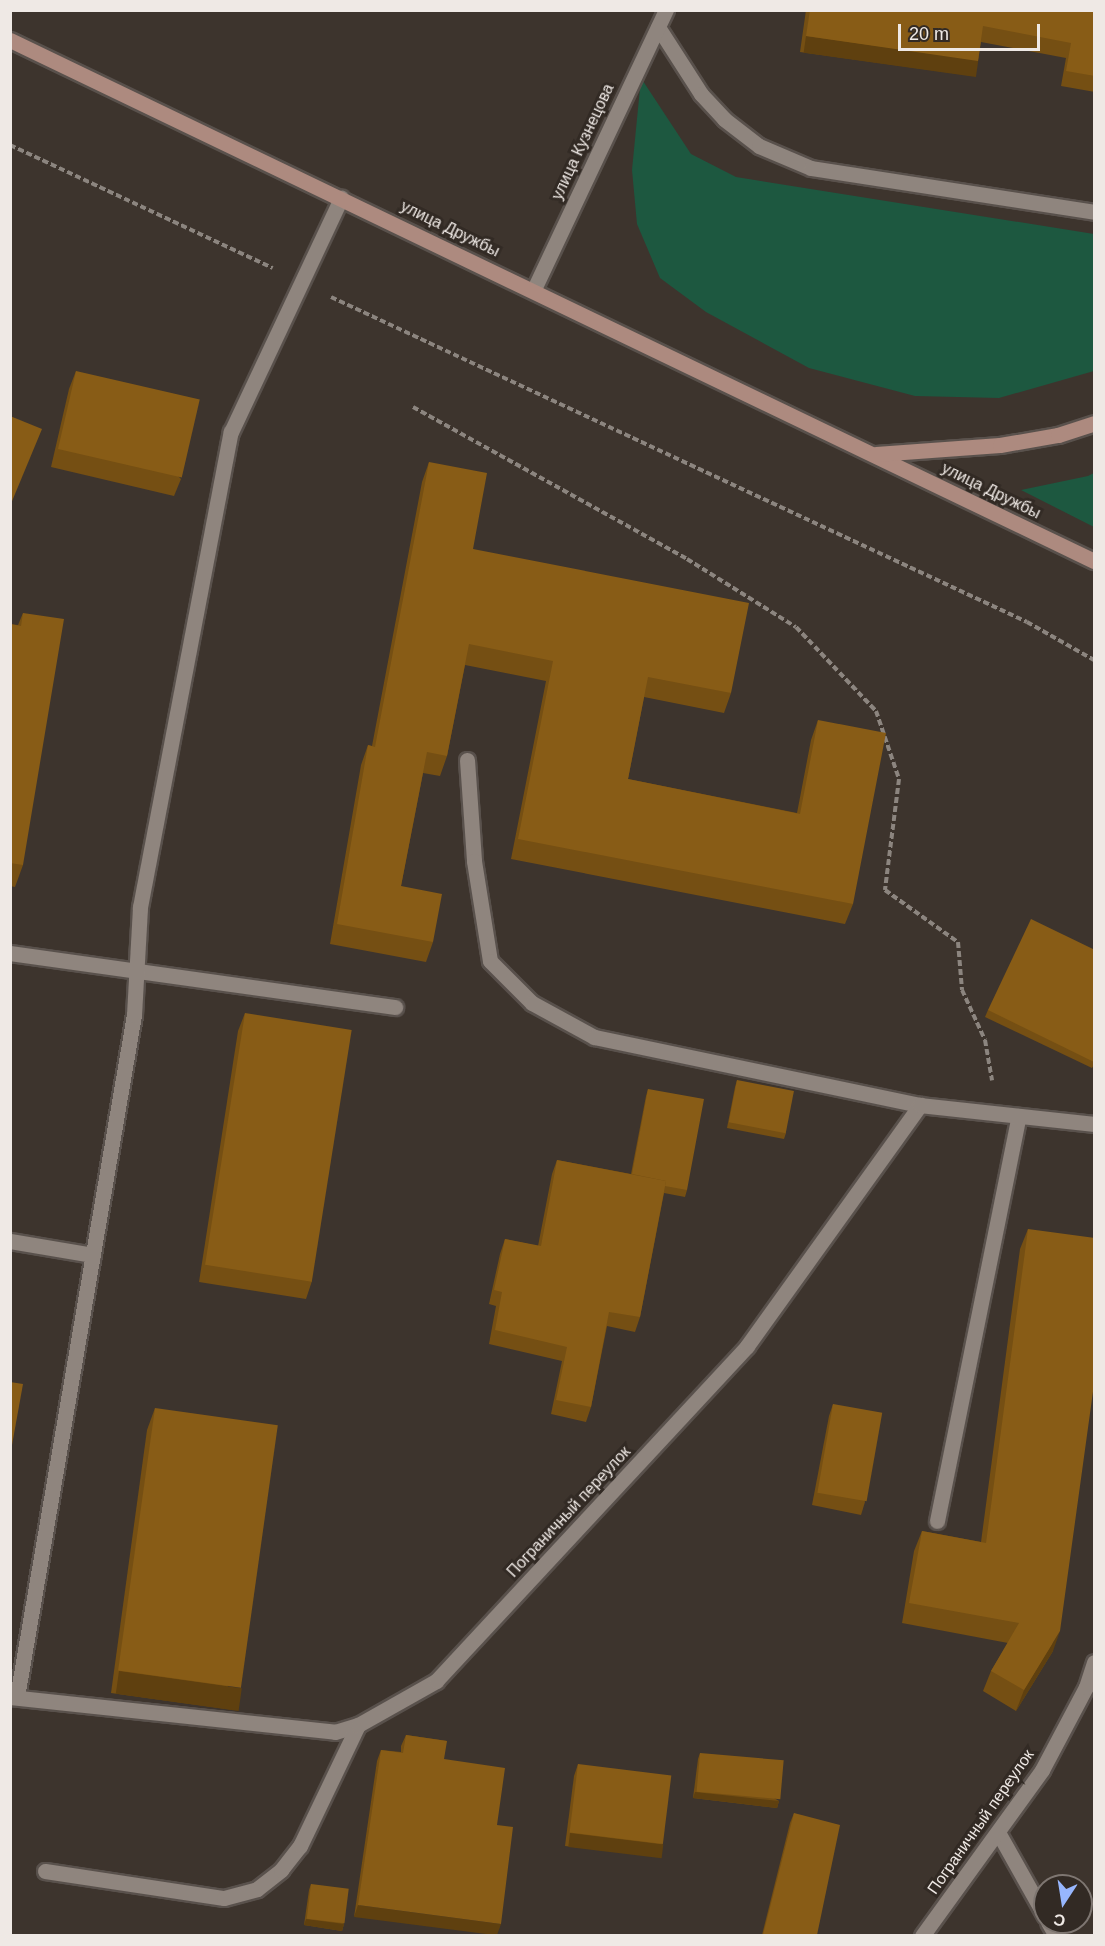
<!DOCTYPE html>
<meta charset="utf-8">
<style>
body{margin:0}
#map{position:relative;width:1105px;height:1946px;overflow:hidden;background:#3d342d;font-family:Arial,sans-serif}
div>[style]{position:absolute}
.green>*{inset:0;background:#1d5840}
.path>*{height:4px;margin-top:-2px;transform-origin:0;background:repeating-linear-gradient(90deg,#8c857f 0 6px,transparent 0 9px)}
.roads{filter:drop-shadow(2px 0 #59514c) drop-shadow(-2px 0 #59514c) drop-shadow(0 2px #59514c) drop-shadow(0 -2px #59514c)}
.service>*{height:15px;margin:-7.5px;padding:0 7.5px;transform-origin:7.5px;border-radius:7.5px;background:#8f857e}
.minor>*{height:15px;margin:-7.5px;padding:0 7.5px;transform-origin:7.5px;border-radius:7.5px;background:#8f857e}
.tertiary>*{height:15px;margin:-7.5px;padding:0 7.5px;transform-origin:7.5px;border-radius:7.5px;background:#8f857e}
.secondary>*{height:15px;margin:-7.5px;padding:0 7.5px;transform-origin:7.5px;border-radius:7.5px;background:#ad8a7f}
.wall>*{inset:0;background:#754f13}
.shaded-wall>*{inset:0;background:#5f400f;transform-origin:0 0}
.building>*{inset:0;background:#885c16;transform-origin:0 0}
span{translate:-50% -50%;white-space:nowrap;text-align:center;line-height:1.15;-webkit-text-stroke:6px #322a24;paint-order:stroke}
.street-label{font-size:16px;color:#efe9e5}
.frame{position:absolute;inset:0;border:12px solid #efe9e5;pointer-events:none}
.north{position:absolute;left:1033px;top:1874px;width:60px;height:60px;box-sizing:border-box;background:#322a24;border:2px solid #7e7671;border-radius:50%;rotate:192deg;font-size:16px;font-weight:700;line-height:24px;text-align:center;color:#efe9e5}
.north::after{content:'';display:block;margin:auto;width:21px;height:27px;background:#97b6fd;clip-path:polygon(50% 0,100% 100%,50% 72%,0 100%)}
.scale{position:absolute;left:898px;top:24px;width:142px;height:27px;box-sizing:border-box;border:3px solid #efe9e5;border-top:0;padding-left:8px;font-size:18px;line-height:21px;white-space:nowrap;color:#efe9e5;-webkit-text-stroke:4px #322a24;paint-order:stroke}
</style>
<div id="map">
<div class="green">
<div style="clip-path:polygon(641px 78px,691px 154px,736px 177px,1094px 234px,1094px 371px,999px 398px,915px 396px,809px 368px,706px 312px,660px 278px,637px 224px,632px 170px)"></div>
<div style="clip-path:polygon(1094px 473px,1094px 527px,1021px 490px,1088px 476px)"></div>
</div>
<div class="path">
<div style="left:10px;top:145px;width:290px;rotate:25.1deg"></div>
<div style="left:331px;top:297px;width:768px;rotate:25.03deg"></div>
<div style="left:1027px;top:622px;width:77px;rotate:29.6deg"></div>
<div style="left:413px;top:407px;width:313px;rotate:29deg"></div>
<div style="left:687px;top:559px;width:128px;rotate:32deg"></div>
<div style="left:796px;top:627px;width:116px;rotate:46.4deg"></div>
<div style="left:876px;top:711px;width:72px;rotate:71.3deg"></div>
<div style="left:899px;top:779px;width:112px;rotate:97.2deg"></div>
<div style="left:885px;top:890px;width:90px;rotate:35.5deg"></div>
<div style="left:958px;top:942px;width:48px;rotate:85.2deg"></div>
<div style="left:962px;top:990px;width:55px;rotate:65.3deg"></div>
<div style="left:985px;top:1040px;width:41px;rotate:80.1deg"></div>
</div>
<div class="roads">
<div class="service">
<div style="left:467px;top:760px;width:101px;rotate:86deg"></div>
<div style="left:474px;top:861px;width:101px;rotate:80.9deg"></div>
<div style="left:490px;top:961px;width:59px;rotate:45deg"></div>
<div style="left:532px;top:1003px;width:71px;rotate:28.7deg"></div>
<div style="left:594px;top:1037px;width:333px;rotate:11.8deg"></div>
<div style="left:10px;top:953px;width:389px;rotate:8deg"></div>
<div style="left:10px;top:1241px;width:84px;rotate:9.6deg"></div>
<div style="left:937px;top:1521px;width:413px;rotate:-78.6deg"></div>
<div style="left:10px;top:1697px;width:327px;rotate:6.1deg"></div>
<div style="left:335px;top:1732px;width:24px;rotate:-17deg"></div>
<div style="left:17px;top:1697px;width:692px;rotate:-80.27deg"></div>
<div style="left:134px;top:1015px;width:108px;rotate:-86.8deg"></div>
<div style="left:140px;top:907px;width:484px;rotate:-79.2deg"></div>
<div style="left:231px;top:432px;width:259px;rotate:-64.8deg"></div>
<div style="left:999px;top:1834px;width:94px;rotate:60.7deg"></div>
<div style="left:1048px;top:1922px;width:16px;rotate:60deg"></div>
</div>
<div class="minor">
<div style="left:45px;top:1871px;width:181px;rotate:8.6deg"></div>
<div style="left:224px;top:1898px;width:34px;rotate:-15deg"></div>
<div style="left:257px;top:1889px;width:31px;rotate:-38deg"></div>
<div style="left:281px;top:1870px;width:31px;rotate:-52deg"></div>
<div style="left:300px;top:1846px;width:134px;rotate:-64.4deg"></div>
<div style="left:358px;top:1725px;width:90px;rotate:-29.4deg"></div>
<div style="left:436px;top:1681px;width:457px;rotate:-47.1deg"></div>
<div style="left:747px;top:1346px;width:297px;rotate:-54.3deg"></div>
<div style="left:920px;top:1105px;width:175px;rotate:6.2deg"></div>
<div style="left:922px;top:1936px;width:205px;rotate:-54.1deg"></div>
<div style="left:1042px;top:1770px;width:94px;rotate:-62.1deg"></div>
<div style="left:1086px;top:1687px;width:26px;rotate:-72deg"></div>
</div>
<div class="tertiary">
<div style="left:658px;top:27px;width:80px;rotate:57.3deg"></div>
<div style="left:701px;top:94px;width:34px;rotate:47deg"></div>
<div style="left:724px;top:119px;width:44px;rotate:37.6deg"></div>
<div style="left:759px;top:146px;width:56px;rotate:22.9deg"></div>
<div style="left:811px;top:168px;width:286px;rotate:8.8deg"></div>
<div style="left:534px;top:289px;width:309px;rotate:-64.7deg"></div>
</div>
<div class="secondary">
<div style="left:10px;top:40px;width:1203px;rotate:25.67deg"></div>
<div style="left:876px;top:454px;width:124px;rotate:-4.2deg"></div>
<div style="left:1000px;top:445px;width:59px;rotate:-9.8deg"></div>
<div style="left:1058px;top:435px;width:38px;rotate:-18deg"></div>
</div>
</div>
<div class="wall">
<div style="clip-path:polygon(806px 10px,1095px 10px,1095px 92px,1061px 86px,1066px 58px,981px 42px,978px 61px,973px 76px,800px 52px)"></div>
<div style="clip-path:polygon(76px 371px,181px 479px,174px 496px,51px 467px,69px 389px)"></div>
<div style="clip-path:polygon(429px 462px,473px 549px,731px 693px,724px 713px,644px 697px,628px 779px,797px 813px,811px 740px,818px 720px,853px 904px,845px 924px,511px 859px,546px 681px,465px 665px,447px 756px,440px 776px,423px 773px,401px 886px,433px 942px,426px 962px,330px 944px,361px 765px,368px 745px,372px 746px,422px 482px)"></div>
<div style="clip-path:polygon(23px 613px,23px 865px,15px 887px,10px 886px,10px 624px,18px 625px)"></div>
<div style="clip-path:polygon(1095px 950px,1095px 1063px,1092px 1068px,985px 1017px,988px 1010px)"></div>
<div style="clip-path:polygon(245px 1013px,312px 1281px,306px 1299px,199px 1282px,238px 1031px)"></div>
<div style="clip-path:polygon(737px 1080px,786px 1133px,784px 1139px,727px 1128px,735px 1087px)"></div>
<div style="clip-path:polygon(648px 1089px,687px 1190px,685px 1197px,664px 1193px,640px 1317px,635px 1332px,607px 1326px,591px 1407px,586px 1422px,551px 1414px,562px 1361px,489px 1344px,496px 1306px,489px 1304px,500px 1254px,505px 1239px,538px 1246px,552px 1174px,557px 1160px,631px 1174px,646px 1096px)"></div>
<div style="clip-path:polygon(1028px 1229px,1053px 1651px,1016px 1711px,983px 1691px,991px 1671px,1008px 1643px,902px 1623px,914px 1551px,922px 1531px,981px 1542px,1020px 1249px)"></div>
<div style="clip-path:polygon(833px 1404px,865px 1502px,861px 1515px,812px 1505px,829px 1416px)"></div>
<div style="clip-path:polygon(155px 1408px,234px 1710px,111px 1693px,147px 1430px)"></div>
<div style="clip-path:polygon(406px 1735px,447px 1741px,354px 1917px,377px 1761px,381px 1750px,401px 1752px,401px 1746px)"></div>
<div style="clip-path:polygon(700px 1753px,779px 1801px,777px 1808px,693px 1798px,698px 1759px)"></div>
<div style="clip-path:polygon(578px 1764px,663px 1845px,659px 1857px,565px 1846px,574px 1776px)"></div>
<div style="clip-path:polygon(794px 1813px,817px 1935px,762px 1935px,790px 1823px)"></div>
<div style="clip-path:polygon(311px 1884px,344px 1924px,342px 1931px,304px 1925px,309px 1890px)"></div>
</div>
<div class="shaded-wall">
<div style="left:806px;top:36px;width:174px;height:17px;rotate:8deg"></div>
<div style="clip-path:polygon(1060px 1631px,1053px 1651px,1016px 1711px,1024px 1690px)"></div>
<div style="left:119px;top:1671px;width:124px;height:23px;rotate:8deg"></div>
<div style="clip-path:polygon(695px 1792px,779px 1801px,777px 1808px,693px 1798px)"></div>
<div style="left:570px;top:1833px;width:94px;height:14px;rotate:7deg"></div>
<div style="clip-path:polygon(358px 1905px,501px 1924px,497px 1935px,494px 1935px,354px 1917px)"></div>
<div style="clip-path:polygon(306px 1919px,344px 1924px,342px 1931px,304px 1925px)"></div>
</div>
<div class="building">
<div style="clip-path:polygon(810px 10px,1095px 10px,1095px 76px,1066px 71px,1071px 43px,983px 26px,978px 61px,806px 36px)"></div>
<div style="left:76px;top:371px;width:127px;height:80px;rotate:13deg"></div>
<div style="clip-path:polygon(10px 416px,42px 429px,10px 506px)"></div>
<div style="clip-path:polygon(429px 462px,487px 473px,473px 549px,749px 603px,731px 693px,648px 677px,628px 779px,800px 814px,818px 720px,886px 733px,853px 904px,518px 839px,553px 661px,469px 644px,447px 756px,427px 752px,401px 886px,442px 894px,433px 942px,337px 924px,368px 745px,375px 747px)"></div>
<div style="clip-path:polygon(23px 613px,64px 619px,23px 865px,10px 863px,10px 624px,21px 626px)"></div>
<div style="clip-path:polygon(1031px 919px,1095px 950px,1094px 1062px,988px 1010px)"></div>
<div style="left:245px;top:1013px;width:108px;height:255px;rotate:9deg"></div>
<div style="left:737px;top:1080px;width:58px;height:43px;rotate:11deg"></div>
<div style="clip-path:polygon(648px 1089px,704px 1099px,687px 1190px,665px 1186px,666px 1181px,632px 1174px)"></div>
<div style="clip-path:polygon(557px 1160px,666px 1181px,640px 1317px,609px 1312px,591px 1407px,556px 1400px,567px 1347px,495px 1330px,502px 1292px,494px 1290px,505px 1239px,541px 1246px)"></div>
<div style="clip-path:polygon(1028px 1229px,1095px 1238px,1095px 1377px,1060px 1631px,1024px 1690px,991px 1671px,1019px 1623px,909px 1603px,922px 1531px,986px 1543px)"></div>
<div style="clip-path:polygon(10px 1382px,23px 1384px,10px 1456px)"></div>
<div style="left:833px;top:1404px;width:50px;height:90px;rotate:10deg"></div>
<div style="left:155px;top:1408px;width:124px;height:265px;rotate:8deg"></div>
<div style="clip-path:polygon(406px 1735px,447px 1741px,444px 1759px,505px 1768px,497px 1825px,513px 1827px,501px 1924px,358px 1905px,381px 1750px,403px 1753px)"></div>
<div style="left:700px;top:1753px;width:84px;height:39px;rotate:5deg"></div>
<div style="left:578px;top:1764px;width:94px;height:69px;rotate:7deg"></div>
<div style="clip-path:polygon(794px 1813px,840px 1825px,817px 1935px,763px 1935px)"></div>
<div style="left:311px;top:1884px;width:38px;height:35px;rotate:7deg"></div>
</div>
<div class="street-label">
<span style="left:583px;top:142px;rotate:-65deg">улица Кузнецова</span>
<span style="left:450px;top:229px;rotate:26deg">улица Дружбы</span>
<span style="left:991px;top:491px;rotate:26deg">улица Дружбы</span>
<span style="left:569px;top:1512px;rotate:-47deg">Пограничный переулок</span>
<span style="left:981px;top:1822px;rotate:-55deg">Пограничный переулок</span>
</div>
<div class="frame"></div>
<div class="north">С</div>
<div class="scale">20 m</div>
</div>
